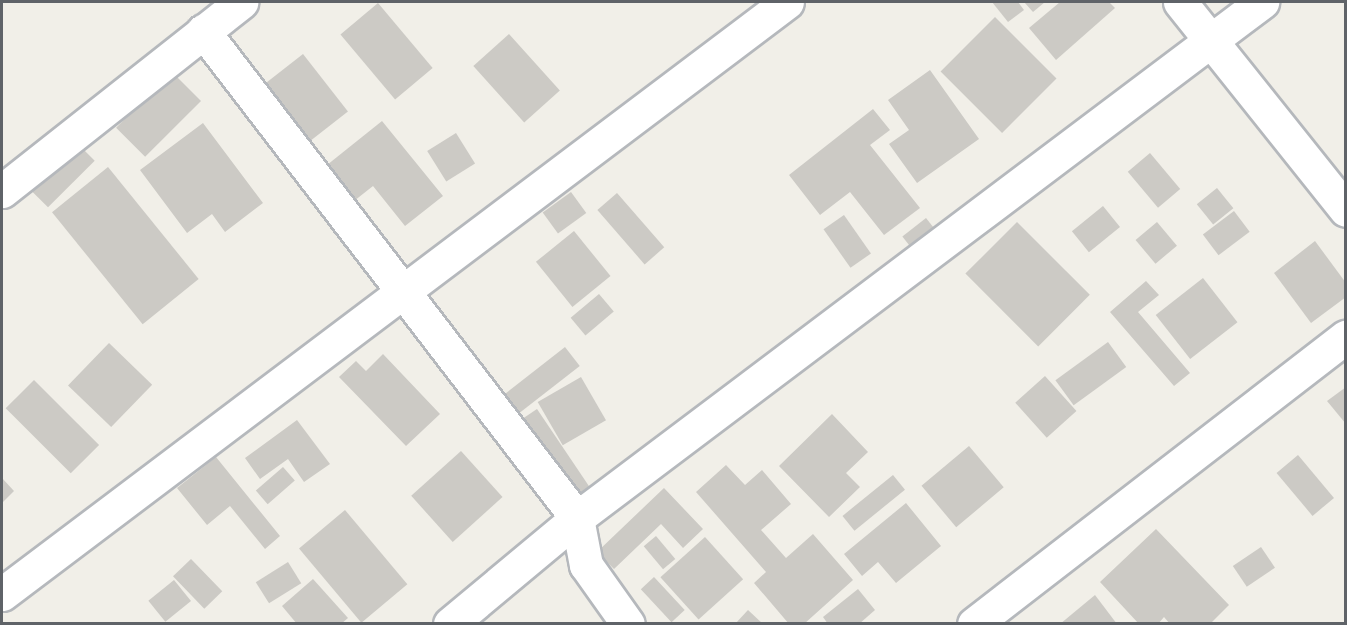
<!DOCTYPE html>
<style>
body{margin:0}
#map{position:relative;width:1347px;height:625px;overflow:hidden;background:#f1efe8;font-family:Inter,sans-serif}
div>[style]{position:absolute}
.building>*{inset:0;background:#cccac5;transform-origin:0 0}
.roads{filter:drop-shadow(2px 0 #b5b8bc) drop-shadow(-2px 0 #b5b8bc) drop-shadow(0 2px #b5b8bc) drop-shadow(0 -2px #b5b8bc)}
.street>*{height:33px;margin:-16.5px;padding:0 16.5px;transform-origin:16.5px;border-radius:16.5px;background:#fff}
.secondary>*{height:33px;margin:-16.5px;padding:0 16.5px;transform-origin:16.5px;border-radius:16.5px;background:#fff}
span{translate:-50% -50%;white-space:nowrap;text-align:center;line-height:1.15;-webkit-text-stroke:5px #fff;paint-order:stroke}
.frame{position:absolute;inset:0;border:3px solid #5f6368;pointer-events:none}
</style>
<div id="map">
<div class="building">
<div style="clip-path:polygon(992px 2px,1018px 2px,1024px 10px,1008px 22px)"></div>
<div style="clip-path:polygon(1024px 2px,1045px 2px,1033px 12px)"></div>
<div style="clip-path:polygon(1060px 2px,1109px 2px,1115px 8px,1056px 60px,1029px 28px)"></div>
<div style="left:378px;top:3px;width:85px;height:49px;rotate:50deg"></div>
<div style="left:995px;top:17px;width:87px;height:77px;rotate:45deg"></div>
<div style="left:509px;top:34px;width:76px;height:48px;rotate:48deg"></div>
<div style="left:303px;top:54px;width:73px;height:63px;rotate:52deg"></div>
<div style="clip-path:polygon(930px 70px,979px 139px,917px 183px,889px 144px,909px 130px,888px 100px)"></div>
<div style="left:172px;top:72px;width:41px;height:79px;rotate:45deg"></div>
<div style="clip-path:polygon(873px 109px,890px 130px,870px 145px,920px 208px,884px 235px,850px 192px,820px 215px,789px 175px)"></div>
<div style="clip-path:polygon(382px 121px,443px 196px,405px 226px,373px 186px,335px 216px,307px 181px)"></div>
<div style="clip-path:polygon(203px 123px,263px 203px,225px 232px,212px 214px,187px 233px,140px 170px)"></div>
<div style="left:456px;top:133px;width:36px;height:34px;rotate:58deg"></div>
<div style="left:77px;top:143px;width:25px;height:66px;rotate:45deg"></div>
<div style="left:1150px;top:153px;width:47px;height:29px;rotate:50deg"></div>
<div style="left:108px;top:167px;width:144px;height:72px;rotate:51deg"></div>
<div style="left:1217px;top:188px;width:26px;height:26px;rotate:51deg"></div>
<div style="left:571px;top:192px;width:26px;height:35px;rotate:54deg"></div>
<div style="left:617px;top:193px;width:72px;height:26px;rotate:49deg"></div>
<div style="left:1103px;top:206px;width:27px;height:40px;rotate:51deg"></div>
<div style="left:1234px;top:211px;width:26px;height:39px;rotate:53deg"></div>
<div style="left:844px;top:215px;width:47px;height:25px;rotate:55deg"></div>
<div style="left:926px;top:218px;width:16px;height:30px;rotate:52deg"></div>
<div style="left:1017px;top:222px;width:103px;height:73px;rotate:45deg"></div>
<div style="left:1157px;top:222px;width:31px;height:28px;rotate:50deg"></div>
<div style="left:574px;top:231px;width:58px;height:49px;rotate:51deg"></div>
<div style="clip-path:polygon(1315px 241px,1346px 283px,1346px 297px,1311px 323px,1274px 273px)"></div>
<div style="left:1203px;top:278px;width:56px;height:60px;rotate:52deg"></div>
<div style="clip-path:polygon(1146px 281px,1159px 295px,1138px 312px,1190px 373px,1174px 386px,1110px 312px)"></div>
<div style="left:599px;top:294px;width:23px;height:37px;rotate:50deg"></div>
<div style="left:1108px;top:342px;width:31px;height:65px;rotate:54deg"></div>
<div style="left:109px;top:343px;width:60px;height:59px;rotate:44deg"></div>
<div style="left:565px;top:347px;width:24px;height:86px;rotate:52deg"></div>
<div style="clip-path:polygon(383px 354px,440px 414px,406px 446px,339px 377px,356px 361px,366px 371px)"></div>
<div style="left:1045px;top:376px;width:47px;height:40px;rotate:48deg"></div>
<div style="left:581px;top:377px;width:50px;height:50px;rotate:60deg"></div>
<div style="left:34px;top:380px;width:92px;height:40px;rotate:45deg"></div>
<div style="clip-path:polygon(1346px 387px,1346px 424px,1327px 401px)"></div>
<div style="left:537px;top:409px;width:97px;height:31px;rotate:56deg"></div>
<div style="clip-path:polygon(832px 414px,868px 452px,846px 473px,860px 487px,829px 517px,779px 466px)"></div>
<div style="clip-path:polygon(297px 420px,330px 464px,304px 482px,288px 459px,260px 479px,245px 458px)"></div>
<div style="left:969px;top:446px;width:54px;height:62px;rotate:50deg"></div>
<div style="left:461px;top:451px;width:62px;height:67px;rotate:48deg"></div>
<div style="left:1298px;top:455px;width:56px;height:28px;rotate:50deg"></div>
<div style="clip-path:polygon(216px 457px,280px 536px,265px 549px,230px 506px,207px 525px,177px 488px)"></div>
<div style="clip-path:polygon(726px 465px,745px 485px,762px 470px,791px 504px,761px 530px,786px 558px,813px 534px,853px 580px,804px 624px,789px 624px,754px 583px,766px 572px,696px 492px)"></div>
<div style="left:283px;top:467px;width:18px;height:36px;rotate:49deg"></div>
<div style="left:893px;top:475px;width:19px;height:65px;rotate:51deg"></div>
<div style="clip-path:polygon(2px 478px,14px 491px,2px 503px)"></div>
<div style="clip-path:polygon(664px 488px,703px 529px,683px 548px,661px 524px,614px 569px,597px 552px)"></div>
<div style="clip-path:polygon(906px 503px,941px 546px,896px 583px,878px 562px,862px 576px,844px 554px)"></div>
<div style="left:345px;top:510px;width:97px;height:60px;rotate:50deg"></div>
<div style="clip-path:polygon(1156px 529px,1229px 605px,1210px 624px,1170px 624px,1164px 617px,1158px 624px,1139px 624px,1100px 582px)"></div>
<div style="left:656px;top:536px;width:30px;height:16px;rotate:50deg"></div>
<div style="left:705px;top:537px;width:57px;height:60px;rotate:48deg"></div>
<div style="left:1261px;top:547px;width:25px;height:34px;rotate:56deg"></div>
<div style="left:191px;top:559px;width:45px;height:25px;rotate:46deg"></div>
<div style="left:288px;top:562px;width:25px;height:38px;rotate:58deg"></div>
<div style="left:654px;top:577px;width:45px;height:18px;rotate:47deg"></div>
<div style="clip-path:polygon(313px 579px,348px 618px,341px 624px,297px 624px,282px 606px)"></div>
<div style="left:174px;top:580px;width:27px;height:33px;rotate:51deg"></div>
<div style="clip-path:polygon(858px 589px,875px 610px,859px 624px,828px 624px,823px 617px)"></div>
<div style="clip-path:polygon(1095px 595px,1117px 624px,1060px 624px)"></div>
<div style="clip-path:polygon(748px 610px,763px 624px,735px 624px)"></div>
</div>
<div class="roads">
<div class="street">
<div style="left:203px;top:31px;width:614px;rotate:52.48deg"></div>
<div style="left:577px;top:518px;width:48px;rotate:79.2deg"></div>
<div style="left:586px;top:565px;width:72px;rotate:54.6deg"></div>
<div style="left:2px;top:191px;width:305px;rotate:-38.3deg"></div>
<div style="left:2px;top:594px;width:983px;rotate:-37.02deg"></div>
<div style="left:450px;top:624px;width:165px;rotate:-39.8deg"></div>
<div style="left:577px;top:518px;width:858px;rotate:-36.99deg"></div>
<div style="left:974px;top:624px;width:470px;rotate:-37.7deg"></div>
</div>
<div class="secondary">
<div style="left:1180px;top:2px;width:266px;rotate:51.4deg"></div>
</div>
</div>
<div class="frame"></div>
</div>
